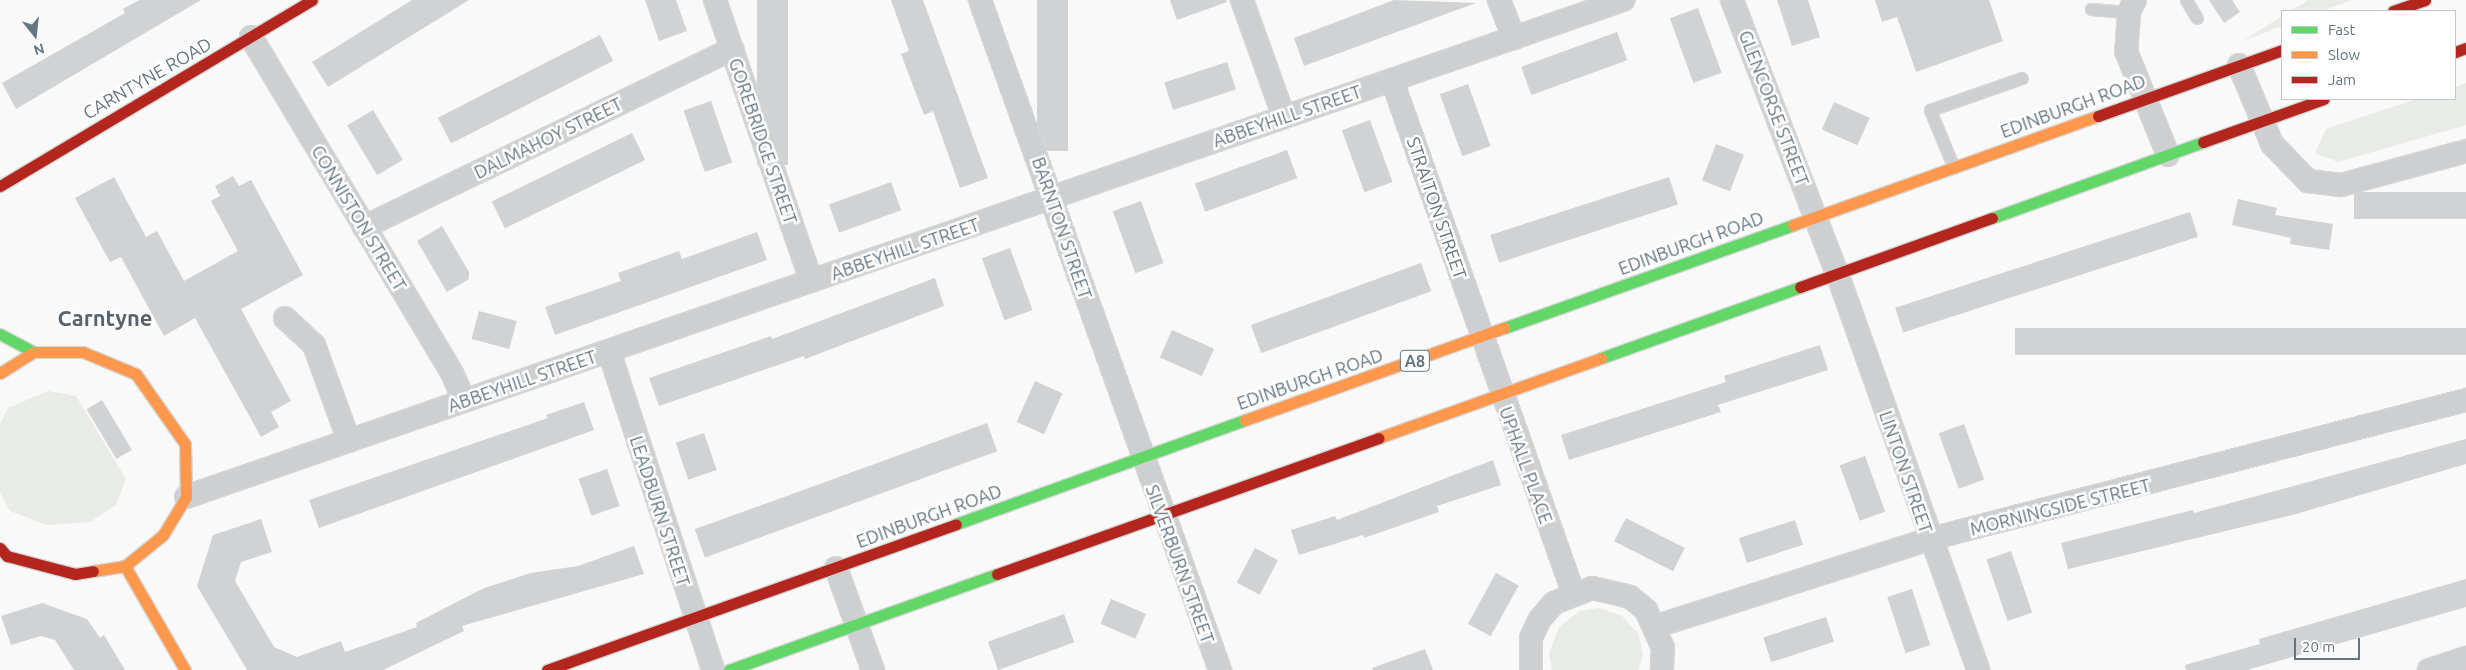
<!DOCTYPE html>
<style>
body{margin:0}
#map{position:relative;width:2466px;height:670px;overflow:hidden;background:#f9f9f9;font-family:Ubuntu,sans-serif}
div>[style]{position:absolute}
.green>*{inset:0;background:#e8ebe6}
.building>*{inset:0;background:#d0d2d3;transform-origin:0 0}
.roads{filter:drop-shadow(1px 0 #d5d6d7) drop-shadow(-1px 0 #d5d6d7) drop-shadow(0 1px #d5d6d7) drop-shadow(0 -1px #d5d6d7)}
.lane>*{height:11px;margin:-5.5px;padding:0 5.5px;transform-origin:5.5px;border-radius:5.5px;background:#cecfd0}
.street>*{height:22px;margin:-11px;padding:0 11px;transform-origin:11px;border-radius:11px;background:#cecfd0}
.fast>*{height:11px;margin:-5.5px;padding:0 5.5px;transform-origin:5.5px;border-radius:5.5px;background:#63d668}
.slow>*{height:11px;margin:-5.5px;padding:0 5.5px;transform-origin:5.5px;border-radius:5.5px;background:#ff974d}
.jam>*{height:11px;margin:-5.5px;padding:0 5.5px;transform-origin:5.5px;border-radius:5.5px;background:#b3261e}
span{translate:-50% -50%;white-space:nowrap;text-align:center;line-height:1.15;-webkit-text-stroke:5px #fff;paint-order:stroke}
.shield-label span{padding:1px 4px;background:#fff;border:1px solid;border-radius:4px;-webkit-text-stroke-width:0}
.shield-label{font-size:16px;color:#657683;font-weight:700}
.street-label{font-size:18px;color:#657683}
.district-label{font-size:22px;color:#57646e;font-weight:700}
.legend{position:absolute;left:2281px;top:10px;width:175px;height:90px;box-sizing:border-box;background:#fff;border:1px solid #c1c8cd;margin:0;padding:6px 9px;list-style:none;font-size:15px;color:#657683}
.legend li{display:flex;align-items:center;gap:10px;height:25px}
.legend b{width:25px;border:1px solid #c1c8cd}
.north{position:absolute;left:10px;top:10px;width:50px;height:50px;-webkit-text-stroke:4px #fff;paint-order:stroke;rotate:164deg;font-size:14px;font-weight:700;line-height:20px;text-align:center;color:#657683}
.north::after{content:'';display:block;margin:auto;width:18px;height:22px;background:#657683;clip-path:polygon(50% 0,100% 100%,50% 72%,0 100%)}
.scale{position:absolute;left:2294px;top:638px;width:66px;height:22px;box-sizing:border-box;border:2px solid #657683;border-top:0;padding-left:6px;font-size:15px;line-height:18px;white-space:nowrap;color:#657683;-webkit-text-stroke:4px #fff;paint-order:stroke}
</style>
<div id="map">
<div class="green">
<div style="clip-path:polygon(2308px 0,2352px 0,2322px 11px,2290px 11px)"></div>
<div style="clip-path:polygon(2282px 16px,2282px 26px,2243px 41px)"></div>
<div style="clip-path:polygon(2466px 83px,2466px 125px,2338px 162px,2315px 153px,2326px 129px,2417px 99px,2455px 99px,2455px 87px)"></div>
<div style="clip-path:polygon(48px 391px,76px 396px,126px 479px,116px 505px,90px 522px,47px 525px,10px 511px,0 492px,0 424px,8px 408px)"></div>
<div style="clip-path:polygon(1599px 608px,1622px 616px,1639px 635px,1643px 656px,1638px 670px,1552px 670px,1549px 653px,1559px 627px,1580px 611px)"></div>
</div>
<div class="building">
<div style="clip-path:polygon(139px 0,201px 0,16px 109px,2px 83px,125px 13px,123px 9px)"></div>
<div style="clip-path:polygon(412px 0,469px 0,328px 87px,312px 62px)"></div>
<div style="clip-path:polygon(645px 0,676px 0,687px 31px,659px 41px)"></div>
<div style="left:757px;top:0;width:31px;height:165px"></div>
<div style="clip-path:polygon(891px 0,923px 0,988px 178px,960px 188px,933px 111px,924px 115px,901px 54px,909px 51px)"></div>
<div style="left:1037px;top:0;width:31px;height:151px"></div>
<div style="clip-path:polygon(1170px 0,1226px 0,1227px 2px,1177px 20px)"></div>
<div style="clip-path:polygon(1394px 0,1476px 3px,1304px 66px,1294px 38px)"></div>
<div style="clip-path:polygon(1777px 0,1808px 0,1820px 37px,1792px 46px)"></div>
<div style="clip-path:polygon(1875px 0,1989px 0,2003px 41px,1916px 72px,1897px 17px,1882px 22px)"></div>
<div style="clip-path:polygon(2209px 0,2232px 0,2240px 12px,2224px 23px)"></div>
<div style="left:1698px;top:8px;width:69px;height:30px;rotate:70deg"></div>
<div style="left:1617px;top:32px;width:30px;height:102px;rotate:70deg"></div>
<div style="left:600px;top:35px;width:29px;height:182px;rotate:63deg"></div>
<div style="left:1227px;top:62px;width:29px;height:66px;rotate:72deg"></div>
<div style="left:1468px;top:84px;width:66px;height:30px;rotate:70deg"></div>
<div style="left:711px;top:101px;width:65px;height:29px;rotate:71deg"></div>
<div style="left:1834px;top:102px;width:39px;height:30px;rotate:24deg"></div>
<div style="left:373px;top:110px;width:58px;height:30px;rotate:59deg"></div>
<div style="left:1370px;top:120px;width:66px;height:30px;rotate:70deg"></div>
<div style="left:632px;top:133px;width:30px;height:156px;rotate:64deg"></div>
<div style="left:1716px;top:144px;width:30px;height:39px;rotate:21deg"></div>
<div style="left:1287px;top:150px;width:30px;height:98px;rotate:70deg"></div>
<div style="clip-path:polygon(233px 176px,239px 186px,251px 180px,303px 275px,241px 309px,291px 401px,271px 412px,279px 427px,261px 437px,195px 318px,164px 336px,121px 257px,110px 262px,75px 198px,114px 177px,146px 237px,157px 231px,184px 281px,238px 251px,211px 201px,220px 196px,215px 186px)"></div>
<div style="left:1669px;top:177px;width:29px;height:188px;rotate:72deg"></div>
<div style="left:891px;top:182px;width:30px;height:66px;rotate:70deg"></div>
<div style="left:2466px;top:192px;width:27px;height:112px;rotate:90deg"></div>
<div style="clip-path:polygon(2238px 199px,2277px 208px,2275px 215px,2333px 224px,2329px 250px,2290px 244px,2291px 238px,2232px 225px)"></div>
<div style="left:1141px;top:201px;width:66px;height:30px;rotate:70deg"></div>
<div style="left:2190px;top:212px;width:26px;height:310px;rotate:72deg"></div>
<div style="clip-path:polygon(442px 226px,469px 272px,469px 279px,447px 292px,417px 241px)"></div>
<div style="clip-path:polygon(757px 232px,767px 260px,555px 335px,545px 307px,621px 281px,618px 273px,679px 251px,682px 259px)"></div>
<div style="left:1010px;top:248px;width:66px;height:30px;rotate:70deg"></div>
<div style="left:1421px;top:263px;width:30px;height:181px;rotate:70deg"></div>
<div style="clip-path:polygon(935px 278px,944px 306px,805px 359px,804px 356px,659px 406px,649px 378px,771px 336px,772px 339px)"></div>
<div style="left:479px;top:311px;width:39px;height:29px;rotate:15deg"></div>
<div style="left:2466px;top:328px;width:27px;height:451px;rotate:90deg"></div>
<div style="left:1172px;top:330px;width:46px;height:30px;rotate:24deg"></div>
<div style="clip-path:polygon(1820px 345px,1828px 370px,1718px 405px,1721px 412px,1569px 460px,1561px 435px,1726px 382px,1724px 376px)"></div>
<div style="left:1035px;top:381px;width:30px;height:45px;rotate:24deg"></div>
<div style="left:102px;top:400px;width:58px;height:18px;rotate:59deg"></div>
<div style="clip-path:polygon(584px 402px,594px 430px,319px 528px,309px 500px,548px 418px,546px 415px)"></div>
<div style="left:987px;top:423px;width:30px;height:311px;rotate:70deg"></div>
<div style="left:1964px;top:424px;width:59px;height:27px;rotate:70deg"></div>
<div style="left:704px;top:433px;width:39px;height:30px;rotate:71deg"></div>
<div style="clip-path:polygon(2466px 439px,2466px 464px,2296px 514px,2068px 569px,2061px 543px,2193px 510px,2194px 513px)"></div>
<div style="left:1865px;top:456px;width:59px;height:27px;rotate:70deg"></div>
<div style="clip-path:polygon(1493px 460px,1501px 485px,1437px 506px,1439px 512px,1364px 538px,1363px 535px,1299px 555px,1291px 530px,1335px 516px,1337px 520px)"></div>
<div style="left:607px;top:469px;width:39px;height:30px;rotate:71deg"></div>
<div style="left:1626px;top:518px;width:66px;height:26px;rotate:27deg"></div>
<div style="clip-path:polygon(261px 519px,272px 552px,241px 562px,235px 581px,274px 647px,297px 657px,341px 641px,345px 652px,417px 627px,416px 623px,484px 588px,531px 573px,578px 566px,634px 546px,644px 574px,462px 626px,464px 631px,383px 670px,247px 670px,197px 586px,213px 535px)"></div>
<div style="left:1795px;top:520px;width:26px;height:59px;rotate:72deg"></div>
<div style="left:1255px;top:548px;width:26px;height:39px;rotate:28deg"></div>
<div style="left:2011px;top:551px;width:65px;height:26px;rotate:71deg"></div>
<div style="left:1496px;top:573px;width:26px;height:58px;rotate:29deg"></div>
<div style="clip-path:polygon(2466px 579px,2466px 607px,2247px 670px,2186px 670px,2185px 665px,2260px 644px,2259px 639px)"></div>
<div style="left:1912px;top:589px;width:59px;height:26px;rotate:72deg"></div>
<div style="left:1111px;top:599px;width:38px;height:27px;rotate:23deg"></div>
<div style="clip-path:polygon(42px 603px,87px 619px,100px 638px,104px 635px,125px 670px,74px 670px,55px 640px,41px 636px,11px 645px,1px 616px)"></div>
<div style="left:1064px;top:614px;width:30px;height:81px;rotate:70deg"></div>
<div style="left:1826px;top:617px;width:26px;height:66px;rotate:72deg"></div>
<div style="clip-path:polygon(1425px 649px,1433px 670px,1373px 670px,1372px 668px)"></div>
</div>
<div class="roads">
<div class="lane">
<div style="left:2186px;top:0;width:21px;rotate:59deg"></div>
<div style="left:2091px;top:9px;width:38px;rotate:5deg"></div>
<div style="left:1954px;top:168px;width:63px;rotate:-112.5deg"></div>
<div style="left:1930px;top:110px;width:97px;rotate:-19.2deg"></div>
</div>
<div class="street">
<div style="left:715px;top:0;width:297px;rotate:71.1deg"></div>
<div style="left:980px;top:0;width:712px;rotate:70.29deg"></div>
<div style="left:1242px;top:0;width:124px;rotate:70.3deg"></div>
<div style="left:1499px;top:0;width:41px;rotate:68.5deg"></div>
<div style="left:1732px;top:0;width:292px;rotate:69deg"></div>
<div style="left:1837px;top:273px;width:421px;rotate:70.4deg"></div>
<div style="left:2135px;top:0;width:13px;rotate:117deg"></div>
<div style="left:2129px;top:12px;width:39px;rotate:94deg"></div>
<div style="left:2126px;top:51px;width:112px;rotate:68deg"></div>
<div style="left:251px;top:37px;width:392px;rotate:59.1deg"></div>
<div style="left:452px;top:373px;width:30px;rotate:66deg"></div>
<div style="left:2239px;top:65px;width:86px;rotate:67.3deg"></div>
<div style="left:2272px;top:144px;width:52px;rotate:45.8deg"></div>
<div style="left:2308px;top:181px;width:33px;rotate:7deg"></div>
<div style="left:2341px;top:185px;width:130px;rotate:-15.2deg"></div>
<div style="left:1392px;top:80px;width:543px;rotate:70.53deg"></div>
<div style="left:364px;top:227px;width:409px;rotate:-25.8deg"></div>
<div style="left:285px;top:318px;width:40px;rotate:43deg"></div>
<div style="left:314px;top:345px;width:102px;rotate:70deg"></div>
<div style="left:609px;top:351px;width:336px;rotate:71.9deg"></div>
<div style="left:186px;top:497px;width:1521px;rotate:-19.08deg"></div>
<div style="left:836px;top:568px;width:109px;rotate:70.1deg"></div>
<div style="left:1657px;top:626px;width:287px;rotate:-17.7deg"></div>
<div style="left:1930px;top:539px;width:554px;rotate:-14.54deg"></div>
<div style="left:1531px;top:670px;width:32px;rotate:-90deg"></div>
<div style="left:1531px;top:638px;width:21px;rotate:-65deg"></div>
<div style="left:1540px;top:619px;width:21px;rotate:-49deg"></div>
<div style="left:1554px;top:603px;width:41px;rotate:-21.5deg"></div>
<div style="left:1592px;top:588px;width:39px;rotate:13deg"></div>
<div style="left:1630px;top:597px;width:21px;rotate:39deg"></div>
<div style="left:1646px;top:610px;width:42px;rotate:65.9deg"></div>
<div style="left:1663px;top:648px;width:22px;rotate:93deg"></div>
<div style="left:2429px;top:670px;width:39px;rotate:-18deg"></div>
</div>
<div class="fast">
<div style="left:1992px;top:218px;width:224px;rotate:-19.8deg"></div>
<div style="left:1504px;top:328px;width:307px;rotate:-19.6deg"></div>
<div style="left:0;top:334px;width:38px;rotate:28deg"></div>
<div style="left:1601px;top:358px;width:211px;rotate:-19.6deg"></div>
<div style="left:956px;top:524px;width:307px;rotate:-19.8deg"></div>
<div style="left:729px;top:670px;width:285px;rotate:-19.7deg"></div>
</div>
<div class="slow">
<div style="left:1793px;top:225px;width:324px;rotate:-19.7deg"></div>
<div style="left:0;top:373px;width:40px;rotate:-32deg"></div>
<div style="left:34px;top:352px;width:49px"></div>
<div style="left:83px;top:352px;width:57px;rotate:22.5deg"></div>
<div style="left:136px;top:374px;width:85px;rotate:55deg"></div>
<div style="left:185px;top:444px;width:53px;rotate:88.9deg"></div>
<div style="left:186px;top:497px;width:44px;rotate:121.2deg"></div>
<div style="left:163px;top:535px;width:49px;rotate:140.8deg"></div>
<div style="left:125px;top:566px;width:32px;rotate:171deg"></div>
<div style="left:1245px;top:420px;width:275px;rotate:-19.6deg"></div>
<div style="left:1378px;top:438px;width:237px;rotate:-19.7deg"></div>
<div style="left:125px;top:566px;width:120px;rotate:60deg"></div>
</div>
<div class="jam">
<div style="left:2393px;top:11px;width:34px;rotate:-19deg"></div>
<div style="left:2455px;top:52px;width:12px;rotate:-20deg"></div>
<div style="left:2098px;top:116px;width:195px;rotate:-19.7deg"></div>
<div style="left:2203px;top:142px;width:128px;rotate:-19.6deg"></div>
<div style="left:0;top:186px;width:363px;rotate:-30.8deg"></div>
<div style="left:1800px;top:287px;width:204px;rotate:-19.8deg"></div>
<div style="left:0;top:548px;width:11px;rotate:49deg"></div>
<div style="left:7px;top:556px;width:70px;rotate:14.8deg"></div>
<div style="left:75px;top:574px;width:18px;rotate:-9deg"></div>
<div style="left:997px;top:574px;width:405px;rotate:-19.6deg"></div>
<div style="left:547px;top:670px;width:434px;rotate:-19.6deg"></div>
</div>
</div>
<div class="shield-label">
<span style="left:1415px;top:361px">A8</span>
</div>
<div class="street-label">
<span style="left:147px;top:78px;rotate:-30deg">CARNTYNE ROAD</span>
<span style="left:2073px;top:106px;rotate:-20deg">EDINBURGH ROAD</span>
<span style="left:1774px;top:108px;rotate:69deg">GLENCORSE STREET</span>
<span style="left:1287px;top:116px;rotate:-19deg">ABBEYHILL STREET</span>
<span style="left:548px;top:138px;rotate:-26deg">DALMAHOY STREET</span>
<span style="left:763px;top:141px;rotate:71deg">GOREBRIDGE STREET</span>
<span style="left:1437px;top:208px;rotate:71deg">STRAITON STREET</span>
<span style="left:359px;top:218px;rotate:59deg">CONNISTON STREET</span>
<span style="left:1062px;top:228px;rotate:71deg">BARNTON STREET</span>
<span style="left:1691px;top:243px;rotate:-20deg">EDINBURGH ROAD</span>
<span style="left:905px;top:249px;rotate:-19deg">ABBEYHILL STREET</span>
<span style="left:1310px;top:379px;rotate:-19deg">EDINBURGH ROAD</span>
<span style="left:522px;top:381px;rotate:-19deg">ABBEYHILL STREET</span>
<span style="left:1526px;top:465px;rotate:70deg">UPHALL PLACE</span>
<span style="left:1906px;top:472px;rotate:71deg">LINTON STREET</span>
<span style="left:2060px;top:507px;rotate:-14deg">MORNINGSIDE STREET</span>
<span style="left:660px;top:511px;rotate:72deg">LEADBURN STREET</span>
<span style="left:929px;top:516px;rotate:-20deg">EDINBURGH ROAD</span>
<span style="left:1180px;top:564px;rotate:70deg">SILVERBURN STREET</span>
</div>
<div class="district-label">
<span style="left:105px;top:318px">Carntyne</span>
</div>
<ul class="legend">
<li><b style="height:6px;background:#63d668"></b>Fast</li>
<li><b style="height:6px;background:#ff974d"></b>Slow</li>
<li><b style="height:6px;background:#b3261e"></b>Jam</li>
</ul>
<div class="north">N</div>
<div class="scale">20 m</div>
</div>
